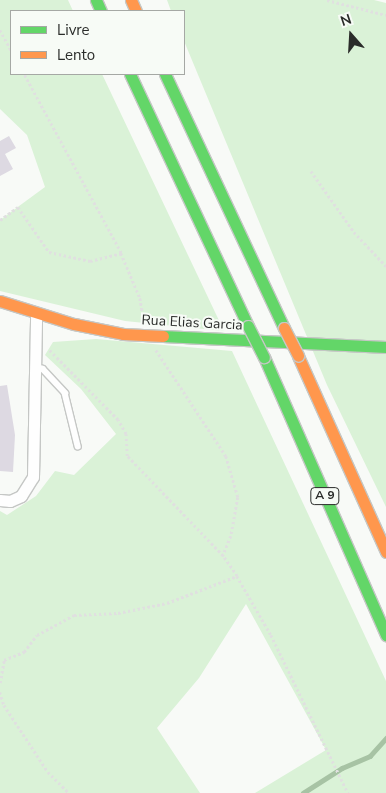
<!DOCTYPE html>
<style>
body{margin:0}
#map{position:relative;width:386px;height:793px;overflow:hidden;background:#f8faf7;font-family:"Nunito Sans",sans-serif}
div>[style]{position:absolute}
.green>*{inset:0;background:#daf2d7}
.stream>*{height:4.5px;margin:-2.25px;padding:0 2.25px;transform-origin:2.25px;border-radius:2.25px;background:#a7c3a4}
.building>*{inset:0;background:#ddd9e2}
.path>*{height:2.5px;margin-top:-1.25px;transform-origin:0;background:repeating-linear-gradient(90deg,#e0e0e0 0 2.5px,transparent 0 5px)}
.roads{filter:drop-shadow(1px 0 #c5c7c5) drop-shadow(-1px 0 #c5c7c5) drop-shadow(0 1px #c5c7c5) drop-shadow(0 -1px #c5c7c5)}
.lane>*{height:5.5px;margin:-2.75px;padding:0 2.75px;transform-origin:2.75px;border-radius:2.75px;background:#fefefe}
.street>*{height:11px;margin:-5.5px;padding:0 5.5px;transform-origin:5.5px;border-radius:5.5px;background:#fefefe}
.fast>*{height:11px;margin:-5.5px;padding:0 5.5px;transform-origin:5.5px;border-radius:5.5px;background:#63d668}
.slow>*{height:11px;margin:-5.5px;padding:0 5.5px;transform-origin:5.5px;border-radius:5.5px;background:#ff974d}
.bridges{filter:drop-shadow(1px 0 #c5c7c5) drop-shadow(-1px 0 #c5c7c5) drop-shadow(0 1px #c5c7c5) drop-shadow(0 -1px #c5c7c5)}
.fast-bridge>*{height:11px;margin:-5.5px;padding:0 5.5px;transform-origin:5.5px;border-radius:5.5px;background:#63d668}
.slow-bridge>*{height:11px;margin:-5.5px;padding:0 5.5px;transform-origin:5.5px;border-radius:5.5px;background:#ff974d}
span{translate:-50% -50%;white-space:nowrap;text-align:center;line-height:1.15;-webkit-text-stroke:4px #f7fbf6;paint-order:stroke}
.shield-label span{padding:1px 4px;background:#f7fbf6;border:1px solid;border-radius:4px;-webkit-text-stroke-width:0}
.shield-label{font-size:12px;color:#2a2c2a;font-weight:700}
.street-label{font-size:14px;color:#2a2c2a}
.legend{position:absolute;left:10px;top:10px;width:175px;height:65px;box-sizing:border-box;background:#f7fbf6;border:1px solid #a5a8a4;margin:0;padding:6px 9px;list-style:none;font-size:15px;color:#2a2c2a}
.legend li{display:flex;align-items:center;gap:10px;height:25px}
.legend b{width:25px;border:1px solid #a5a8a4}
.north{position:absolute;left:326px;top:10px;width:50px;height:50px;-webkit-text-stroke:4px #f7fbf6;paint-order:stroke;rotate:341deg;font-size:14px;font-weight:700;line-height:20px;text-align:center;color:#2a2c2a}
.north::after{content:'';display:block;margin:auto;width:18px;height:22px;background:#2a2c2a;clip-path:polygon(50% 0,100% 100%,50% 72%,0 100%)}
</style>
<div id="map">
<div class="green">
<div style="clip-path:polygon(0 0,68px 0,73px 11px,11px 11px,11px 74px,102px 74px,224px 331px,125px 321px,0 291px,0 220px,45px 187px,27px 135px,0 109px)"></div>
<div style="clip-path:polygon(167px 0,374px 0,386px 3px,386px 507px,327px 385px,184px 41px,184px 11px,171px 11px)"></div>
<div style="clip-path:polygon(96px 339px,232px 351px,386px 681px,386px 793px,255px 793px,326px 750px,246px 604px,199px 678px,157px 728px,200px 793px,0 793px,0 511px,7px 515px,36px 496px,55px 471px,74px 475px,116px 434px,81px 389px,45px 355px,53px 342px)"></div>
</div>
<div class="stream">
<div style="left:303px;top:793px;width:46px;rotate:-32.7deg"></div>
<div style="left:342px;top:768px;width:30px;rotate:-23deg"></div>
<div style="left:370px;top:756px;width:24px;rotate:-48deg"></div>
</div>
<div class="building">
<div style="clip-path:polygon(9px 136px,16px 148px,5px 154px,13px 169px,0 176px,0 141px)"></div>
<div style="clip-path:polygon(7px 385px,15px 435px,13px 472px,0 471px,0 386px)"></div>
</div>
<div class="path">
<div style="left:327px;top:0;width:61px;rotate:14.3deg"></div>
<div style="left:0;top:30px;width:23px;rotate:61deg"></div>
<div style="left:311px;top:171px;width:75px;rotate:54.8deg"></div>
<div style="left:354px;top:232px;width:47px;rotate:46.7deg"></div>
<div style="left:0;top:220px;width:22px;rotate:-36deg"></div>
<div style="left:18px;top:207px;width:55px;rotate:55.4deg"></div>
<div style="left:49px;top:252px;width:42px;rotate:12.4deg"></div>
<div style="left:90px;top:261px;width:32px;rotate:-14deg"></div>
<div style="left:121px;top:253px;width:204px;rotate:-118.5deg"></div>
<div style="left:121px;top:253px;width:49px;rotate:67.1deg"></div>
<div style="left:140px;top:298px;width:22px;rotate:80deg"></div>
<div style="left:156px;top:350px;width:127px;rotate:56.6deg"></div>
<div style="left:226px;top:456px;width:43px;rotate:73.7deg"></div>
<div style="left:238px;top:497px;width:40px;rotate:100deg"></div>
<div style="left:231px;top:536px;width:22px;rotate:112deg"></div>
<div style="left:237px;top:576px;width:68px;rotate:60deg"></div>
<div style="left:271px;top:635px;width:176px;rotate:64deg"></div>
<div style="left:0;top:683px;width:23px;rotate:-80deg"></div>
<div style="left:4px;top:660px;width:22px;rotate:-22deg"></div>
<div style="left:24px;top:652px;width:21px;rotate:-53deg"></div>
<div style="left:37px;top:635px;width:42px;rotate:-28.4deg"></div>
<div style="left:74px;top:615px;width:44px;rotate:-2.6deg"></div>
<div style="left:118px;top:613px;width:50px;rotate:-11.5deg"></div>
<div style="left:167px;top:603px;width:75px;rotate:-21.1deg"></div>
<div style="left:237px;top:576px;width:24px;rotate:-125deg"></div>
<div style="left:223px;top:556px;width:139px;rotate:-133.8deg"></div>
<div style="left:127px;top:456px;width:22px;rotate:-93deg"></div>
<div style="left:126px;top:434px;width:16px;rotate:-120deg"></div>
<div style="left:118px;top:420px;width:100px;rotate:-134.6deg"></div>
<div style="left:0;top:692px;width:14px;rotate:73deg"></div>
<div style="left:4px;top:705px;width:80px;rotate:56.7deg"></div>
<div style="left:48px;top:772px;width:30px;rotate:45deg"></div>
</div>
<div class="roads">
<div class="lane">
<div style="left:34px;top:366px;width:9px;rotate:18deg"></div>
<div style="left:43px;top:369px;width:33px;rotate:47deg"></div>
<div style="left:65px;top:393px;width:55px;rotate:76.2deg"></div>
</div>
<div class="street">
<div style="left:0;top:500px;width:10px;rotate:6deg"></div>
<div style="left:10px;top:501px;width:12px;rotate:-24deg"></div>
<div style="left:21px;top:496px;width:22px;rotate:-58deg"></div>
<div style="left:33px;top:477px;width:163px;rotate:-88.9deg"></div>
</div>
<div class="fast">
<div style="left:96px;top:0;width:12px;rotate:66deg"></div>
<div style="left:130px;top:74px;width:278px;rotate:64.9deg"></div>
<div style="left:165px;top:74px;width:280px;rotate:64.9deg"></div>
<div style="left:163px;top:336px;width:223px;rotate:2.8deg"></div>
<div style="left:264px;top:357px;width:304px;rotate:66.3deg"></div>
</div>
<div class="slow">
<div style="left:131px;top:0;width:12px;rotate:66deg"></div>
<div style="left:0;top:301px;width:77px;rotate:17.3deg"></div>
<div style="left:74px;top:324px;width:50px;rotate:11.5deg"></div>
<div style="left:123px;top:334px;width:40px;rotate:2.9deg"></div>
<div style="left:298px;top:356px;width:215px;rotate:65.8deg"></div>
</div>
</div>
<div class="bridges">
<div class="fast-bridge">
<div style="left:248px;top:326px;width:35px;rotate:63deg"></div>
</div>
<div class="slow-bridge">
<div style="left:284px;top:328px;width:31px;rotate:63deg"></div>
</div>
</div>
<div class="shield-label">
<span style="left:325px;top:496px">A 9</span>
</div>
<div class="street-label">
<span style="left:192px;top:323px;rotate:3deg">Rua Elias Garcia</span>
</div>
<ul class="legend">
<li><b style="height:6px;background:#63d668"></b>Livre</li>
<li><b style="height:6px;background:#ff974d"></b>Lento</li>
</ul>
<div class="north">N</div>
</div>
